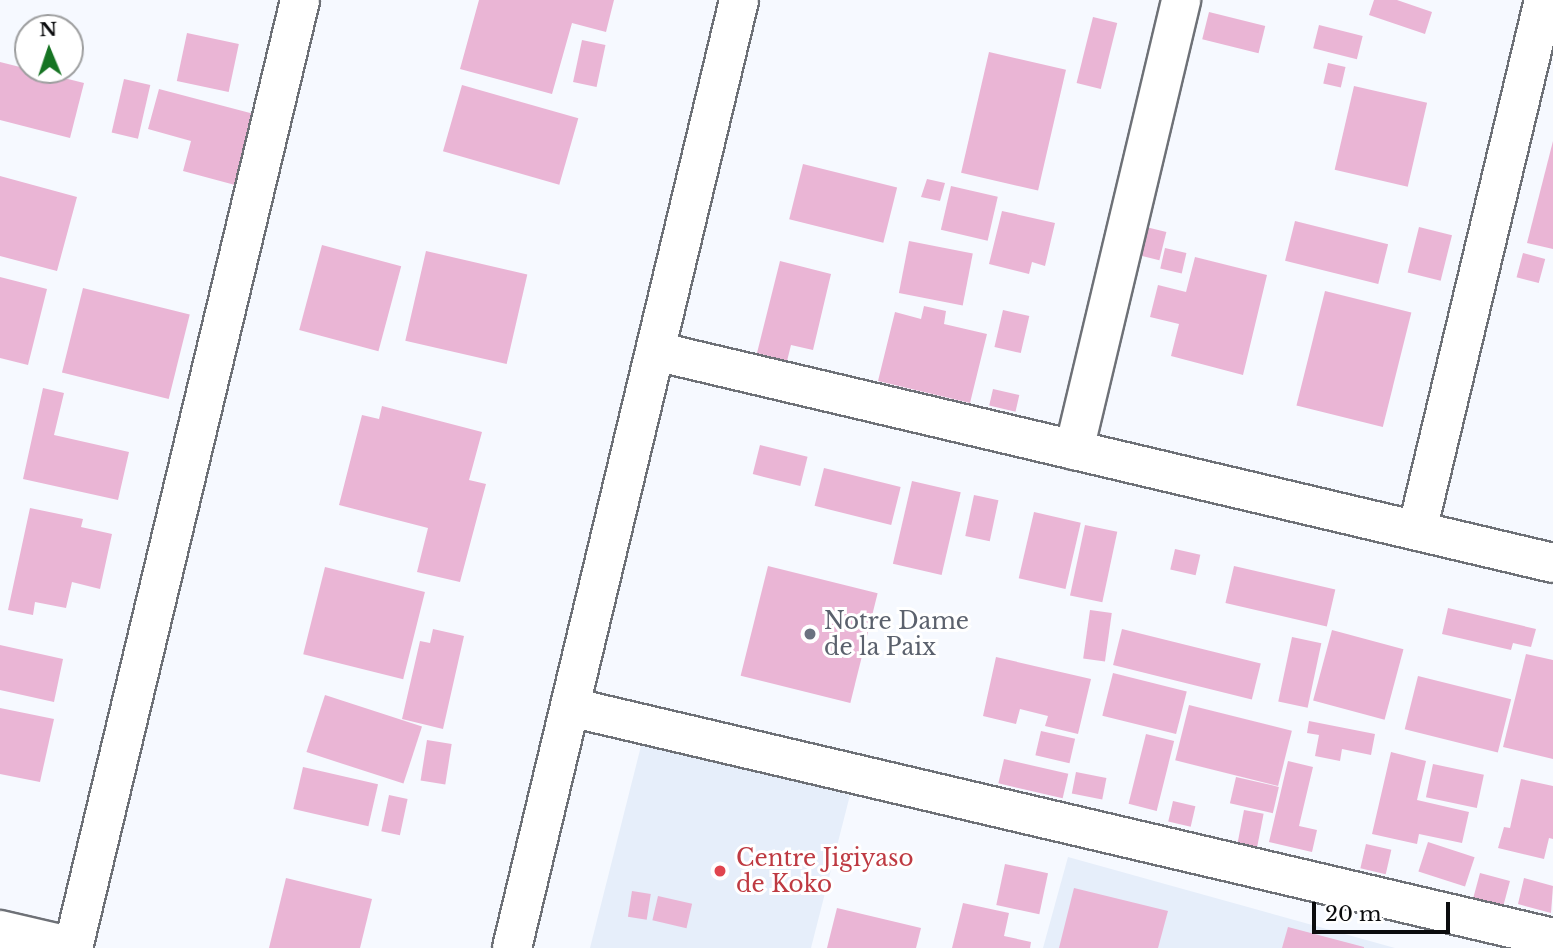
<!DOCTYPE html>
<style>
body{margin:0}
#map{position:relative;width:1553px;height:948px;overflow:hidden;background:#f6f9ff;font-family:"Libre Baskerville",serif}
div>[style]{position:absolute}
.built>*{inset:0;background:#e6eefa}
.building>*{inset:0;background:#eab5d5;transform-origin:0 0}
.roads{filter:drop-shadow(2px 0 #6e7177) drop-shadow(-2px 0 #6e7177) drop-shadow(0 2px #6e7177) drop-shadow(0 -2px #6e7177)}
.street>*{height:38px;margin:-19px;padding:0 19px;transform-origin:19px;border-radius:19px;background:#fff}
.dots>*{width:19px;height:19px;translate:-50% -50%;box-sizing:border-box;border:4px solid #fff;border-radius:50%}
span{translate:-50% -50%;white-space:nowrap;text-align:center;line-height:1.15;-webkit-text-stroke:6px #fff;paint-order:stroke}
.worship-label{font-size:23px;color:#5b616d}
.left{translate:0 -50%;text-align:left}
.health-label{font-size:23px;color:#be3a42}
.north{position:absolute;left:14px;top:14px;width:70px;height:70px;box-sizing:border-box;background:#fff;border:2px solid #9d9e9f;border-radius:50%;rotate:358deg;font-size:19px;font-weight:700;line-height:28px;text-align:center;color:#0b0c0e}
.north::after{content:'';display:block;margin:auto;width:24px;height:32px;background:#167423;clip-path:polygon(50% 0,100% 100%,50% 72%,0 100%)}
.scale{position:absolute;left:1312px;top:902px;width:138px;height:32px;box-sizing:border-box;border:4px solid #0b0c0e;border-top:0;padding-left:9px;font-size:21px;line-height:24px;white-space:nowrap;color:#0b0c0e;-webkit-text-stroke:5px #fff;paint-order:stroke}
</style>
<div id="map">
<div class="built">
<div style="clip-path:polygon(642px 742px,850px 795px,811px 948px,590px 948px)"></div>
<div style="clip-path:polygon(1068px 857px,1395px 948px,1043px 948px)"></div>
</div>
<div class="building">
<div style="clip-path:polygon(479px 0,614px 0,606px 32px,572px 23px,552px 94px,460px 69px)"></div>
<div style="clip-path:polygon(1374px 0,1397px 0,1432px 12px,1425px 34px,1369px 15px)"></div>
<div style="left:1209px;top:12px;width:58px;height:28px;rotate:14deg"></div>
<div style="left:1093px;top:17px;width:25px;height:68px;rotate:14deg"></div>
<div style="left:1319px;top:25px;width:45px;height:24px;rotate:14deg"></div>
<div style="left:187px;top:33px;width:53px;height:49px;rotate:12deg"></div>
<div style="left:582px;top:40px;width:24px;height:43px;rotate:12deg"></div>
<div style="left:989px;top:52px;width:79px;height:124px;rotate:13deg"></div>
<div style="clip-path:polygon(0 62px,84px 83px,70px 138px,0 120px)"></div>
<div style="left:1328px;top:63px;width:18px;height:21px;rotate:13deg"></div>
<div style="left:124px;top:79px;width:27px;height:55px;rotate:13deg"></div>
<div style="left:462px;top:85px;width:121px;height:69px;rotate:16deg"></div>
<div style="left:1354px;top:86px;width:75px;height:86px;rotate:13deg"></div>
<div style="clip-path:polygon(159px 89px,254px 114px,235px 185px,183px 171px,191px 141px,148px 129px)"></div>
<div style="clip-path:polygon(1553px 141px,1553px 249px,1527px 243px)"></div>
<div style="left:803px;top:164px;width:97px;height:57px;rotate:14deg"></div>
<div style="clip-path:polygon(0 176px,77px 197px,57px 271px,0 256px)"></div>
<div style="clip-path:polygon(927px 179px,945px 183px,940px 201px,921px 197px)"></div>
<div style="left:951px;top:186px;width:48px;height:45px;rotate:13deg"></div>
<div style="clip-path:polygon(1002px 211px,1055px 223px,1045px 266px,1032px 262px,1029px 274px,989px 264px)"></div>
<div style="left:1295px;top:221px;width:96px;height:41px;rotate:14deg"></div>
<div style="left:1146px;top:227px;width:21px;height:29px;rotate:14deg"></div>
<div style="left:1419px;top:227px;width:34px;height:47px;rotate:14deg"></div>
<div style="left:909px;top:241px;width:65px;height:53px;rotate:11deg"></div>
<div style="left:322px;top:245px;width:82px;height:88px;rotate:15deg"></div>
<div style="left:1165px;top:248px;width:22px;height:21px;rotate:13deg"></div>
<div style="left:426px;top:251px;width:104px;height:92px;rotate:13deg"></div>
<div style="left:1523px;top:253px;width:23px;height:25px;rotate:15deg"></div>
<div style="clip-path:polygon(1195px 257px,1267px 275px,1243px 375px,1171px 356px,1179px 324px,1150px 317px,1158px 285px,1186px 292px)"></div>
<div style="clip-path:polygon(780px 261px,831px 274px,813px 350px,791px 345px,787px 361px,757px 353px)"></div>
<div style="clip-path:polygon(0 277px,47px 289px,28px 365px,0 358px)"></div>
<div style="left:83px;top:288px;width:110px;height:87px;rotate:14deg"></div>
<div style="left:1325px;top:291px;width:89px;height:118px;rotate:14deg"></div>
<div style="clip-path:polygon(924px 306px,946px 311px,944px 324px,987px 334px,970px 403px,878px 381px,895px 312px,921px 319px)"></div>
<div style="left:1003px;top:310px;width:27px;height:38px;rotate:13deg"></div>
<div style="clip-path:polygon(43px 388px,64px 393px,54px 435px,129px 452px,118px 500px,23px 479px)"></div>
<div style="left:993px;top:389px;width:27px;height:17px;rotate:13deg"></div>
<div style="clip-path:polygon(382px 406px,482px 432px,469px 480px,486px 484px,460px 582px,417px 572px,428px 528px,339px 505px,362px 415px,379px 419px)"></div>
<div style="left:760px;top:445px;width:49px;height:30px;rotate:14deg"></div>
<div style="left:824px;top:468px;width:79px;height:39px;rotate:14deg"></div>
<div style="left:912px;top:481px;width:50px;height:85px;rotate:13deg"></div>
<div style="left:974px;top:495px;width:25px;height:42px;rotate:12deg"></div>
<div style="clip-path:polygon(30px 508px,83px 519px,81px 527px,112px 534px,100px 589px,72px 582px,66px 608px,35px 602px,33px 615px,8px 610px)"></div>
<div style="left:1034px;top:512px;width:48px;height:68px;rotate:13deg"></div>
<div style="left:1085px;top:525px;width:33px;height:72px;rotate:12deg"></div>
<div style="left:1175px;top:549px;width:26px;height:21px;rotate:13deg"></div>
<div style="left:768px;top:566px;width:113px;height:113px;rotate:14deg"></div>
<div style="left:1234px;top:566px;width:104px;height:38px;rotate:13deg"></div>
<div style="left:325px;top:567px;width:103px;height:90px;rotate:14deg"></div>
<div style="clip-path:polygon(1448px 608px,1536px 629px,1531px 647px,1513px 643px,1511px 650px,1442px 634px)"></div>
<div style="left:1090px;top:610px;width:22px;height:49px;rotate:8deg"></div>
<div style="clip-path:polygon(433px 629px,464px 636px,443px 729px,402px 719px,420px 641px,430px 643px)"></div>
<div style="left:1122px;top:629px;width:143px;height:37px;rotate:14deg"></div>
<div style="left:1332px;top:630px;width:74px;height:73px;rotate:15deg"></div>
<div style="left:1292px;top:637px;width:30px;height:66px;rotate:12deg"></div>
<div style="clip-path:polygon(0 645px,63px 659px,54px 702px,0 690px)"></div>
<div style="clip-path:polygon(1526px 654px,1553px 660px,1553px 759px,1503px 747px)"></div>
<div style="clip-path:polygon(996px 657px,1091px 679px,1078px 734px,1045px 726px,1048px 716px,1020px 709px,1016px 724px,983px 716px)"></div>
<div style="left:1113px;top:673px;width:76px;height:44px;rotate:14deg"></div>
<div style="left:1418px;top:676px;width:96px;height:55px;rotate:14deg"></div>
<div style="left:325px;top:695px;width:102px;height:60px;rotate:18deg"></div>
<div style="left:1189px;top:705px;width:106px;height:57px;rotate:14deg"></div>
<div style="clip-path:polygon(0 708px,54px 719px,40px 782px,0 774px)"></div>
<div style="clip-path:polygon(1309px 721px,1375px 734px,1371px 755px,1342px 749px,1340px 761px,1315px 756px,1319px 735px,1307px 733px)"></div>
<div style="left:1041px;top:731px;width:35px;height:25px;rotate:13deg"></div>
<div style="left:1146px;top:734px;width:29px;height:72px;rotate:14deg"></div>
<div style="left:427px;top:740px;width:25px;height:41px;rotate:9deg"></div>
<div style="clip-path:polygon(1391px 752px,1426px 761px,1417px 800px,1469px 812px,1462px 843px,1419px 834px,1417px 844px,1372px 834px)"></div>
<div style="left:1004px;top:759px;width:66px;height:25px;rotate:13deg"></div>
<div style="clip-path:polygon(1288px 761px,1313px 767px,1299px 826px,1317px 830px,1312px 852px,1269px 842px)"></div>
<div style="left:1433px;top:764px;width:52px;height:34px;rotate:12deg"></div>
<div style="left:303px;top:767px;width:77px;height:43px;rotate:13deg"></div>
<div style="left:1076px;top:772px;width:31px;height:22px;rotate:11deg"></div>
<div style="left:1236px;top:777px;width:44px;height:27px;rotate:13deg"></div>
<div style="clip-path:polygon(1521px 779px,1553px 786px,1553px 839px,1549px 838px,1544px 859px,1498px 848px,1504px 827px,1510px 828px)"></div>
<div style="left:389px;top:795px;width:19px;height:37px;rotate:12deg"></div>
<div style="left:1173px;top:801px;width:23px;height:21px;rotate:13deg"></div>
<div style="left:1244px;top:810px;width:20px;height:38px;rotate:11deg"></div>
<div style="left:1428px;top:842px;width:49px;height:31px;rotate:18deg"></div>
<div style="left:1366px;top:844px;width:26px;height:25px;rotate:13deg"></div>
<div style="left:1005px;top:864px;width:44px;height:42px;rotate:12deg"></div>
<div style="left:1480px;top:873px;width:31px;height:26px;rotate:15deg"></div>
<div style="clip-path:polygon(286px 878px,372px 899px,360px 948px,269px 948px)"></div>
<div style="clip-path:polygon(1524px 878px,1553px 886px,1551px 913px,1518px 904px)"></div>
<div style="clip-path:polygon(1074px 888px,1168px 911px,1158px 948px,1059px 948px)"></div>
<div style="left:632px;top:891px;width:19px;height:26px;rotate:9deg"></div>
<div style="left:658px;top:896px;width:35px;height:25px;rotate:13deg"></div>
<div style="clip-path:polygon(963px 903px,1009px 913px,1004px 936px,1031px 942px,1030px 948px,952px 948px)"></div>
<div style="clip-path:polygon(837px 908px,921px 928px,916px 948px,827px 948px)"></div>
<div style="clip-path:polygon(1288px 927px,1364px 947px,1364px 948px,1282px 948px)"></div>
</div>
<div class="roads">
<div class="street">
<div style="left:655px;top:351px;width:923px;rotate:13.28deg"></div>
<div style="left:1074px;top:450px;width:463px;rotate:-76.6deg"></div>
<div style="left:1417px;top:531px;width:546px;rotate:-76.55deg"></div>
<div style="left:570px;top:707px;width:1010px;rotate:13.22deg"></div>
<div style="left:0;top:930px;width:75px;rotate:13.1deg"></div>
<div style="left:73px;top:948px;width:975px;rotate:-76.53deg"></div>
<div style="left:512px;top:948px;width:975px;rotate:-76.53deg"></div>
</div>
</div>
<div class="dots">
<div style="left:810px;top:634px;background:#6b7280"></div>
<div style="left:720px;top:871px;background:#e0444e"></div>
</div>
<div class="worship-label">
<span class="left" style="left:824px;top:634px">Notre Dame<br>de la Paix</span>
</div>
<div class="health-label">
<span class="left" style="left:736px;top:871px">Centre Jigiyaso<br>de Koko</span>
</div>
<div class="north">N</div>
<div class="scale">20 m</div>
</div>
